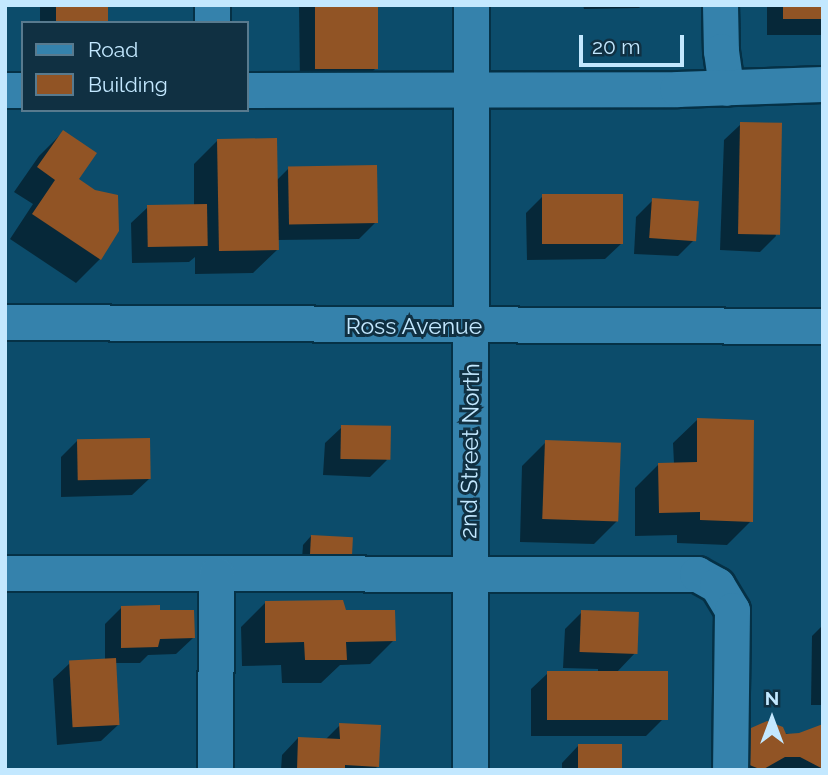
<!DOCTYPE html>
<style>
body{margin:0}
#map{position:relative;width:828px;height:775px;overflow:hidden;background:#0c4c6b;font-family:Raleway,sans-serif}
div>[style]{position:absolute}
.shadow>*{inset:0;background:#0007;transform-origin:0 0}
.building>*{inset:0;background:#915425;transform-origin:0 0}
.roads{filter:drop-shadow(2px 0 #053146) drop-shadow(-2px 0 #053146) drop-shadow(0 2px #053146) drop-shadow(0 -2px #053146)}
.minor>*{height:35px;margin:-17.5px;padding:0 17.5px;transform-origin:17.5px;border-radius:17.5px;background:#3582ac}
span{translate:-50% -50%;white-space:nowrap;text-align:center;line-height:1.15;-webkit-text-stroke:6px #103042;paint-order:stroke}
.street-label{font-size:23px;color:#c3e8ff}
.frame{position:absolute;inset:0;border:7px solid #c3e8ff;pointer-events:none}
.legend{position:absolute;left:21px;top:21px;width:228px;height:91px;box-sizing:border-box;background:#103042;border:2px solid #587a8e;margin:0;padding:9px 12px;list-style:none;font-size:21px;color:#c3e8ff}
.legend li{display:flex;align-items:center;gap:14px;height:35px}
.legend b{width:35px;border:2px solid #587a8e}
.north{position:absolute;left:737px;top:684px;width:70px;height:70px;-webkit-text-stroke:5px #103042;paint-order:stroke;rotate:0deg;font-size:19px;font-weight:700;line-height:28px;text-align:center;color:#c3e8ff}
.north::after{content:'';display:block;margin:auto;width:24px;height:32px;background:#c3e8ff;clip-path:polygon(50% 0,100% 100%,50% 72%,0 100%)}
.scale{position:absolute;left:579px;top:35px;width:105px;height:32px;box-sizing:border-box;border:4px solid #c3e8ff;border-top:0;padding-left:9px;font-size:21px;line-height:24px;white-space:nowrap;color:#c3e8ff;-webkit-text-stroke:5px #103042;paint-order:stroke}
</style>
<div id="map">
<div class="shadow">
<div style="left:40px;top:5px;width:66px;height:18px"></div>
<div style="clip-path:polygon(299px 5px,376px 5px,377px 67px,360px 84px,300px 85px)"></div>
<div style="clip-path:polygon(583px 5px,642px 5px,639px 8px,584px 9px)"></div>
<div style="left:767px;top:5px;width:56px;height:30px"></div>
<div style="clip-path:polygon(741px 124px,776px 236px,760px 252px,720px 250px,724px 140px)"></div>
<div style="clip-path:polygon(63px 132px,100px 259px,76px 283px,10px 239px,33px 204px,14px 192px,39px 156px)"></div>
<div style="clip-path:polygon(218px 140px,276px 181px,289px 168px,376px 222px,359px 239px,277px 240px,277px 250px,253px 273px,195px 274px,195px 257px,189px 262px,132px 263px,131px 223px,148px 207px,194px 206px,194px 164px)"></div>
<div style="clip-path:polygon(543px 196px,622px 243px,605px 259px,527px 260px,526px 213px)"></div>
<div style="clip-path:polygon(653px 200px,695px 239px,678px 256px,634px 254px,636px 217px)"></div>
<div style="clip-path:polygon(697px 420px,751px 521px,727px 545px,677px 543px,677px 535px,635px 536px,635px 488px,659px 464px,674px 464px,673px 443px)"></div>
<div style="clip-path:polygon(342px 427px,387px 460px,370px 477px,323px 475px,325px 443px)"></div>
<div style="clip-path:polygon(78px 440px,149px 479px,132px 495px,61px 497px,61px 457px)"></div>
<div style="clip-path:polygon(546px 442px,618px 520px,594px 544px,520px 542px,522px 466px)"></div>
<div style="clip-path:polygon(311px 536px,351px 539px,301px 574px,303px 545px)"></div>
<div style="clip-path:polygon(265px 603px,344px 612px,394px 640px,370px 664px,340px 665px,321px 683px,282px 683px,281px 665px,242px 666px,241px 627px)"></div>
<div style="clip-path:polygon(122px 607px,158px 612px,193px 638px,176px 654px,148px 655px,140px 663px,115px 663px,118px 725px,101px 741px,57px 745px,53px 679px,70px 663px,105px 660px,105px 624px)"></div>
<div style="clip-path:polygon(582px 612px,635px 653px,616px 673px,663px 719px,646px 736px,531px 736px,531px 689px,548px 673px,598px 673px,598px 669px,563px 668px,565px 629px)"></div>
<div style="clip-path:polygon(823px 625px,823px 705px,811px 705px,812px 636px)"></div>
<div style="clip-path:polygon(340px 725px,378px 766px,374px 770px,281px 770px,282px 755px,298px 738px,325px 740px)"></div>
<div style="clip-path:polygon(823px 726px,823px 770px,724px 770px,728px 754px,752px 730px,799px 735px)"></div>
<div style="clip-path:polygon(578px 746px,621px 770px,562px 770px,562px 763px)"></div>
</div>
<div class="building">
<div style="left:56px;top:5px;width:52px;height:18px"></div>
<div style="left:315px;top:5px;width:63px;height:64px"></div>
<div style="left:783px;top:5px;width:40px;height:14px"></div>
<div style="left:740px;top:122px;width:42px;height:112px;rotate:1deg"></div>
<div style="clip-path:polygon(63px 130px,97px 153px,79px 179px,95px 190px,118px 195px,119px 231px,101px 260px,32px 214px,55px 180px,37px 167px)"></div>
<div style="left:277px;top:138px;width:112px;height:60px;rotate:89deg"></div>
<div style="left:377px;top:165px;width:58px;height:89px;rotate:89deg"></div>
<div style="left:542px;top:194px;width:81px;height:50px"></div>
<div style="left:652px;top:198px;width:47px;height:40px;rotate:4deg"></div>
<div style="left:207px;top:204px;width:42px;height:60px;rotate:89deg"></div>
<div style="clip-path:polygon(697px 418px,754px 420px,753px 522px,700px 520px,700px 512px,659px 513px,658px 463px,697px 462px)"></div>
<div style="left:341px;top:425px;width:50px;height:34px;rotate:1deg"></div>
<div style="left:150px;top:438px;width:41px;height:73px;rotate:89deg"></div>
<div style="left:545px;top:440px;width:76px;height:79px;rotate:2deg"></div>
<div style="left:311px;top:535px;width:42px;height:31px;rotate:3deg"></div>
<div style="clip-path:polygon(343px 600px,346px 610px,395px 610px,396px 641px,346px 642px,347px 660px,305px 660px,304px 642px,265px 643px,265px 601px)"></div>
<div style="clip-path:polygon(160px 605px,160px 610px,194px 610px,195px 638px,160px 639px,158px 647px,121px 648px,121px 606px)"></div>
<div style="left:581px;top:610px;width:58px;height:42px;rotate:2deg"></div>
<div style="left:116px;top:658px;width:67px;height:47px;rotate:87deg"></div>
<div style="left:547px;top:671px;width:121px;height:49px"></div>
<div style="clip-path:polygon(767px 721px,783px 727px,786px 734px,799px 733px,823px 724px,823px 769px,800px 757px,785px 757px,762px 770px,747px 764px,748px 738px,751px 728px)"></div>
<div style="clip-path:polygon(339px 723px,381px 725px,379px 767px,345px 765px,345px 770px,297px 770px,298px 737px,340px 739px)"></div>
<div style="left:622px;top:744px;width:26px;height:44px;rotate:90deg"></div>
</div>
<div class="roads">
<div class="minor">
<div style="left:720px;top:5px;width:46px;rotate:88.8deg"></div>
<div style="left:721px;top:51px;width:37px;rotate:82deg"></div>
<div style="left:212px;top:23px;width:18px;rotate:-90deg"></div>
<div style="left:5px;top:90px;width:18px"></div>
<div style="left:247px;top:90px;width:430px;rotate:-0.1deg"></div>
<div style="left:677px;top:89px;width:146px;rotate:-2deg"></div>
<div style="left:5px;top:322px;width:818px;rotate:0.28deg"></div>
<div style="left:5px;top:573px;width:692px;rotate:0.08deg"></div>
<div style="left:697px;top:574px;width:23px;rotate:29deg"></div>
<div style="left:717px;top:585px;width:29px;rotate:59deg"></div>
<div style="left:732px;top:610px;width:160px;rotate:90.7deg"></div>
<div style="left:215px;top:770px;width:196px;rotate:-89.7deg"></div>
<div style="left:470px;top:770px;width:765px;rotate:-89.93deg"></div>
</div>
</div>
<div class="street-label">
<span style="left:414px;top:326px">Ross Avenue</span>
<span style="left:470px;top:451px;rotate:-89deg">2nd Street North</span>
</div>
<div class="frame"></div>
<ul class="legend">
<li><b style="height:9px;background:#3582ac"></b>Road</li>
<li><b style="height:19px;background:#915425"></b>Building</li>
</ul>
<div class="north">N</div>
<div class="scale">20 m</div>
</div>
